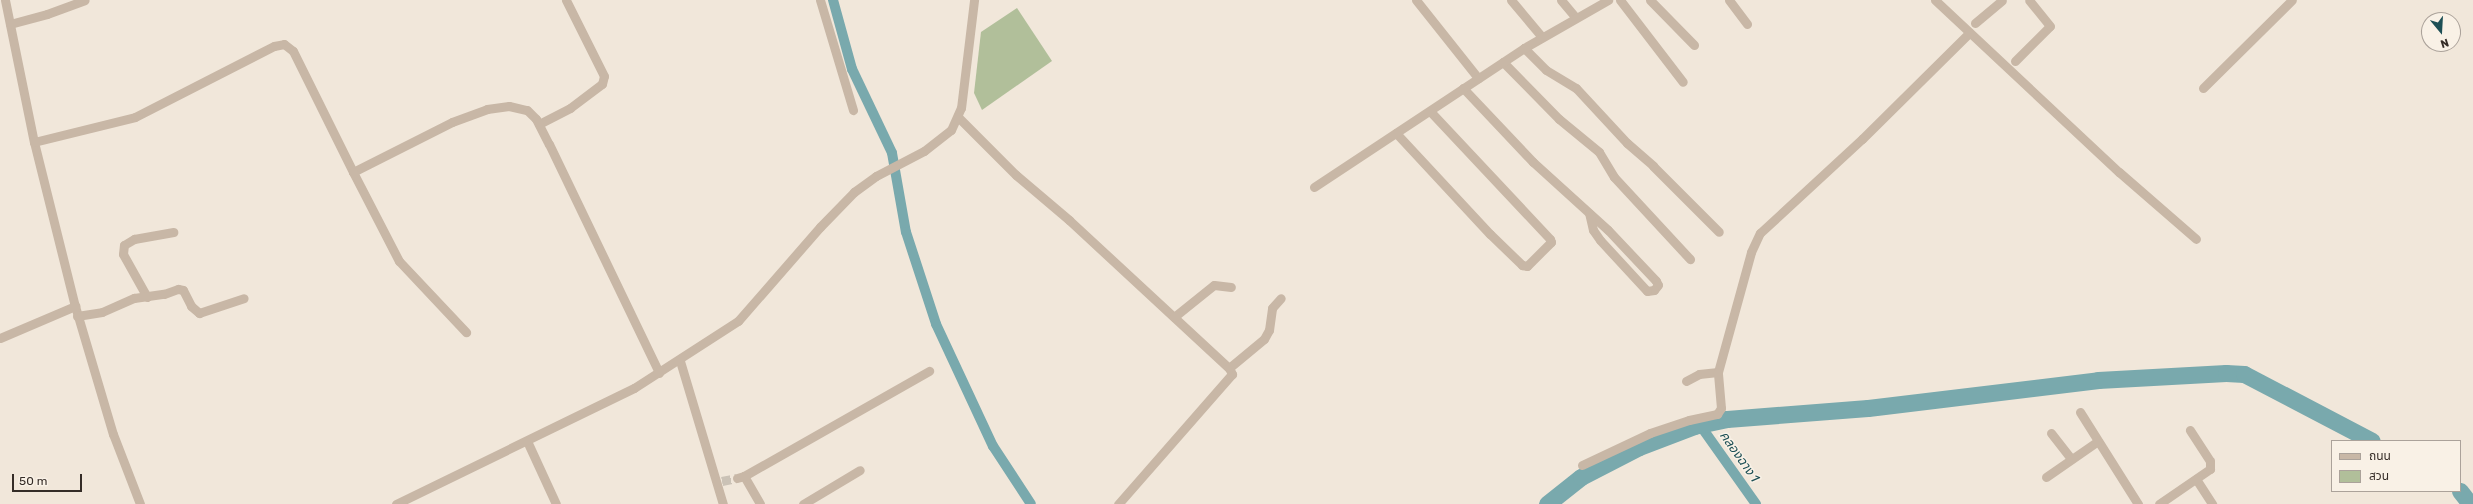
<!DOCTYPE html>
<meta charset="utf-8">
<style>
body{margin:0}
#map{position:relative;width:2473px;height:504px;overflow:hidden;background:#f1e7da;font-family:Rubik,"Noto Sans Thai",sans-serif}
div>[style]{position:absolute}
.green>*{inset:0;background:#b1bf9a}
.canal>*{height:10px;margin:-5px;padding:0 5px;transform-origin:5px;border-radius:5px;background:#79a9ad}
.river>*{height:17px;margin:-8.5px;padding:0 8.5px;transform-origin:8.5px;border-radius:8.5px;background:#79a9ad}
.street-tunnel>*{height:9px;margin-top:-4.5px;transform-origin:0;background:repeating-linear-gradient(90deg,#cbc2b6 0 9px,transparent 0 13.5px)}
.street>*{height:9px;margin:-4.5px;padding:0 4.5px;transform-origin:4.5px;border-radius:4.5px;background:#c8b7a6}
span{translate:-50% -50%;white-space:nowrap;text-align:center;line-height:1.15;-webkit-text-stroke:3px #f9f1e6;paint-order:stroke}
.water-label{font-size:13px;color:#1d4f55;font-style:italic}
.legend{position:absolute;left:2331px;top:440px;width:130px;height:52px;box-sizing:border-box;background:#f9f1e6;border:1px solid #aba29a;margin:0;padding:5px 7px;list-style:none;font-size:12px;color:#352c27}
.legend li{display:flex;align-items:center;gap:8px;height:20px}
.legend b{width:20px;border:1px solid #aba29a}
.north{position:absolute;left:2421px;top:12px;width:40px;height:40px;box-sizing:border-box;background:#f9f1e6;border:1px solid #aba29a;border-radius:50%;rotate:162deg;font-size:11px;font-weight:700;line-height:16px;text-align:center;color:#352c27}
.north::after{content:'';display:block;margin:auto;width:14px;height:18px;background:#1d4f55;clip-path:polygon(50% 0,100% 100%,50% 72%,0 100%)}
.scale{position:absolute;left:12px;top:474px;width:70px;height:18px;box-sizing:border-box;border:2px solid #352c27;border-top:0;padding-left:5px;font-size:12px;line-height:14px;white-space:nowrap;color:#352c27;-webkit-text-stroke:3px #f9f1e6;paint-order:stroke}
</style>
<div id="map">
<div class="green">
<div style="clip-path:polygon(1017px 8px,1052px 61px,982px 110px,974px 93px,981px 32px)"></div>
</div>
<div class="canal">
<div style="left:833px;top:0;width:72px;rotate:74.6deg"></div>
<div style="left:852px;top:69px;width:93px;rotate:64.5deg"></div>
<div style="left:892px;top:153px;width:80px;rotate:80deg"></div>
<div style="left:906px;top:232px;width:97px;rotate:71.9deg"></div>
<div style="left:936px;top:324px;width:135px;rotate:65deg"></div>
<div style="left:993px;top:446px;width:69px;rotate:56.8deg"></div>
<div style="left:1700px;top:425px;width:97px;rotate:54.7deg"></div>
</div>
<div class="river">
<div style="left:2460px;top:491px;width:16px;rotate:52deg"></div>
<div style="left:1547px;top:504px;width:43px;rotate:-38.5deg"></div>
<div style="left:1581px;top:477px;width:65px;rotate:-27.3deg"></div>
<div style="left:1639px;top:447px;width:59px;rotate:-20.9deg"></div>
<div style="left:1694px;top:426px;width:34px;rotate:-12deg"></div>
<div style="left:1727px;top:419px;width:141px;rotate:-4.5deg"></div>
<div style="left:1868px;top:408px;width:232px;rotate:-6.9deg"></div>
<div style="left:2098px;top:380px;width:128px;rotate:-3.1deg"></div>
<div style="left:2226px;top:373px;width:18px;rotate:3deg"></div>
<div style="left:2244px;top:374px;width:144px;rotate:27.6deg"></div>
</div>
<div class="street-tunnel">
<div style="left:722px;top:481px;width:15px;rotate:-11deg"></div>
</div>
<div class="street">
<div style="left:5px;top:0;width:145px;rotate:78.5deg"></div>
<div style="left:34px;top:142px;width:169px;rotate:76deg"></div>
<div style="left:75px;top:306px;width:134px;rotate:73.5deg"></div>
<div style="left:113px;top:434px;width:75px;rotate:68.9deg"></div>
<div style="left:820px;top:0;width:115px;rotate:73.3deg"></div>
<div style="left:1416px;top:0;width:100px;rotate:51.5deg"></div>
<div style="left:1511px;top:0;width:48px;rotate:50deg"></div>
<div style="left:1561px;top:0;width:23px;rotate:50deg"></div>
<div style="left:1620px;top:0;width:103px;rotate:52.5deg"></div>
<div style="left:1650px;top:0;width:63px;rotate:45.6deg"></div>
<div style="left:1729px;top:0;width:30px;rotate:53deg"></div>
<div style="left:1935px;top:0;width:252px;rotate:43.1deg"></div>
<div style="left:2119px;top:172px;width:102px;rotate:41deg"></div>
<div style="left:1975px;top:23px;width:35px;rotate:-40deg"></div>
<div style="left:10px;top:24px;width:38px;rotate:-15deg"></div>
<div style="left:47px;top:14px;width:40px;rotate:-20.2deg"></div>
<div style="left:1524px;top:48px;width:31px;rotate:45deg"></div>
<div style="left:1546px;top:70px;width:35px;rotate:31deg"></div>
<div style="left:1576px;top:88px;width:75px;rotate:47.2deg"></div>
<div style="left:1627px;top:143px;width:35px;rotate:41deg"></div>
<div style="left:1653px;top:166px;width:93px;rotate:45deg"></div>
<div style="left:2015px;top:61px;width:49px;rotate:-45deg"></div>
<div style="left:2050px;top:26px;width:33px;rotate:-129deg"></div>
<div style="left:1503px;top:62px;width:80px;rotate:45.5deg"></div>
<div style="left:1559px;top:119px;width:52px;rotate:39.5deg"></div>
<div style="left:1599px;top:152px;width:29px;rotate:59deg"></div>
<div style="left:1614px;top:177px;width:112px;rotate:47.2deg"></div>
<div style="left:1463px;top:88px;width:102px;rotate:46.6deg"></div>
<div style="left:1533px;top:162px;width:101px;rotate:42.2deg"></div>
<div style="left:1608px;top:230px;width:70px;rotate:46.7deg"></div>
<div style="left:1656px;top:281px;width:4px;rotate:63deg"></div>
<div style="left:1658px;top:285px;width:6px;rotate:129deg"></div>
<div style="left:1654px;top:290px;width:7px;rotate:172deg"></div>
<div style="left:1647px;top:291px;width:69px;rotate:-132.7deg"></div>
<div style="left:1600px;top:240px;width:12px;rotate:-125deg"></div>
<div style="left:1593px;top:230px;width:17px;rotate:-103deg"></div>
<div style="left:2203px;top:88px;width:125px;rotate:-44.7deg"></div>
<div style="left:958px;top:117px;width:82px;rotate:45deg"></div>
<div style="left:1016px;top:175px;width:70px;rotate:40.3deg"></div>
<div style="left:1069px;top:220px;width:218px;rotate:42.8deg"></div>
<div style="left:1229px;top:368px;width:7px;rotate:63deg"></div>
<div style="left:1232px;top:374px;width:173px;rotate:131.2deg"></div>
<div style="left:539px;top:124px;width:35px;rotate:-27deg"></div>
<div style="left:570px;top:108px;width:40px;rotate:-37deg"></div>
<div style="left:602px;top:84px;width:8px;rotate:-76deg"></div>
<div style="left:604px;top:76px;width:85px;rotate:-116.6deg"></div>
<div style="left:1396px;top:133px;width:138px;rotate:47.1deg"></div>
<div style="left:1490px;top:234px;width:45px;rotate:44.1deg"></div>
<div style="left:1522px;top:265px;width:5px;rotate:11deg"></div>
<div style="left:1527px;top:266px;width:34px;rotate:-45deg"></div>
<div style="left:1551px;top:242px;width:3px;rotate:-108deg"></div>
<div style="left:1550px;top:239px;width:175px;rotate:-133.2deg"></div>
<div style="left:34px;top:142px;width:104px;rotate:-13.9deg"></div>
<div style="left:135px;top:117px;width:156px;rotate:-27.1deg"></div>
<div style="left:274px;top:46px;width:10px;rotate:-11deg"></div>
<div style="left:284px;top:44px;width:11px;rotate:38deg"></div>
<div style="left:293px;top:51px;width:135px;rotate:63.6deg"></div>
<div style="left:353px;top:172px;width:111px;rotate:-26.8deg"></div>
<div style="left:452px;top:122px;width:37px;rotate:-20deg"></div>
<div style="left:487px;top:109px;width:22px;rotate:-8deg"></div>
<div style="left:509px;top:106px;width:18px;rotate:13deg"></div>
<div style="left:527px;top:110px;width:13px;rotate:45deg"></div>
<div style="left:536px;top:119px;width:28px;rotate:63deg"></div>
<div style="left:549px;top:144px;width:254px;rotate:64.3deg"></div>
<div style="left:353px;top:172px;width:100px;rotate:62.7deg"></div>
<div style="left:399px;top:261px;width:98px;rotate:46.7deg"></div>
<div style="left:1314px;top:187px;width:252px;rotate:-33.5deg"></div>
<div style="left:1524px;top:48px;width:97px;rotate:-29.7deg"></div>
<div style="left:147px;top:297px;width:49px;rotate:-119.2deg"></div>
<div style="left:123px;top:254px;width:9px;rotate:-84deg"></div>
<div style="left:124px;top:245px;width:12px;rotate:-31deg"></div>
<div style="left:134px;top:239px;width:40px;rotate:-10deg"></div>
<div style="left:77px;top:316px;width:25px;rotate:-9deg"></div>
<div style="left:102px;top:312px;width:35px;rotate:-24deg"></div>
<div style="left:134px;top:298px;width:30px;rotate:-8deg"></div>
<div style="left:164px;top:294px;width:15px;rotate:-20deg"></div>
<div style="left:178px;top:289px;width:5px;rotate:11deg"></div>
<div style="left:183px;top:290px;width:18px;rotate:63deg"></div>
<div style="left:191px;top:306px;width:11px;rotate:41deg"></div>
<div style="left:199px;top:313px;width:47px;rotate:-18.4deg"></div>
<div style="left:1174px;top:317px;width:51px;rotate:-38.7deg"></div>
<div style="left:1214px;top:285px;width:17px;rotate:7deg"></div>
<div style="left:0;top:338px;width:82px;rotate:-23.1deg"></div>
<div style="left:680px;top:361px;width:149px;rotate:73.3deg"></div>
<div style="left:1229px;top:368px;width:45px;rotate:-39.6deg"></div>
<div style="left:1264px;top:339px;width:10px;rotate:-61deg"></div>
<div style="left:1269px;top:330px;width:22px;rotate:-82deg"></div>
<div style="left:1272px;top:308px;width:13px;rotate:-48deg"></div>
<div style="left:1686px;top:381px;width:15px;rotate:-28deg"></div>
<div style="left:1699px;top:374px;width:19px;rotate:-6deg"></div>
<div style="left:1718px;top:372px;width:124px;rotate:-74.6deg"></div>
<div style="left:1751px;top:252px;width:21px;rotate:-65deg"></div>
<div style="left:1760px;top:233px;width:139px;rotate:-42.7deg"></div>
<div style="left:1862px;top:139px;width:151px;rotate:-44.7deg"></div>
<div style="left:2080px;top:412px;width:109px;rotate:57.8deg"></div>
<div style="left:2051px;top:433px;width:33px;rotate:52deg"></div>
<div style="left:527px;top:441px;width:69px;rotate:65.3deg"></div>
<div style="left:1582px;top:465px;width:75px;rotate:-25.2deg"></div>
<div style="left:1650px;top:433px;width:41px;rotate:-18.4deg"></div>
<div style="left:1689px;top:420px;width:29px;rotate:-12deg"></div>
<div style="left:1717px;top:414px;width:7px;rotate:-56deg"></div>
<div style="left:1721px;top:408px;width:36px;rotate:-95deg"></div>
<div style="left:744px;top:476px;width:32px;rotate:60deg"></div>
<div style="left:2046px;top:477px;width:63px;rotate:-34.7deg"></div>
<div style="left:737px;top:478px;width:7px;rotate:-16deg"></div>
<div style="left:744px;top:476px;width:213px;rotate:-29.6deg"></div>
<div style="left:2196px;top:479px;width:30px;rotate:57deg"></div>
<div style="left:396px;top:504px;width:265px;rotate:-26deg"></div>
<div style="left:634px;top:388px;width:124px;rotate:-32.8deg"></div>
<div style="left:738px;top:321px;width:125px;rotate:-48.9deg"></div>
<div style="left:820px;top:227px;width:49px;rotate:-45.8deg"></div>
<div style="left:854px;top:192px;width:27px;rotate:-36deg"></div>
<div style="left:876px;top:176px;width:54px;rotate:-27.5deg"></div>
<div style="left:924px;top:151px;width:34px;rotate:-38deg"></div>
<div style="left:951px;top:130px;width:24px;rotate:-66deg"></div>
<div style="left:961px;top:108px;width:109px;rotate:-83.1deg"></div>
<div style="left:803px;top:504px;width:66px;rotate:-30.8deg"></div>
<div style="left:2159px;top:504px;width:62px;rotate:-34.5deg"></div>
<div style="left:2210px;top:469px;width:8px;rotate:-90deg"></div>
<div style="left:2210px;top:461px;width:37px;rotate:-123deg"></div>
</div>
<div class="water-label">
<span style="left:1739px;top:457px;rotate:55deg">คลองฉาง 1</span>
</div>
<ul class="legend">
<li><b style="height:5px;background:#c8b7a6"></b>ถนน</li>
<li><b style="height:11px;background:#b1bf9a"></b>สวน</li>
</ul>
<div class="north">N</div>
<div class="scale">50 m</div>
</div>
